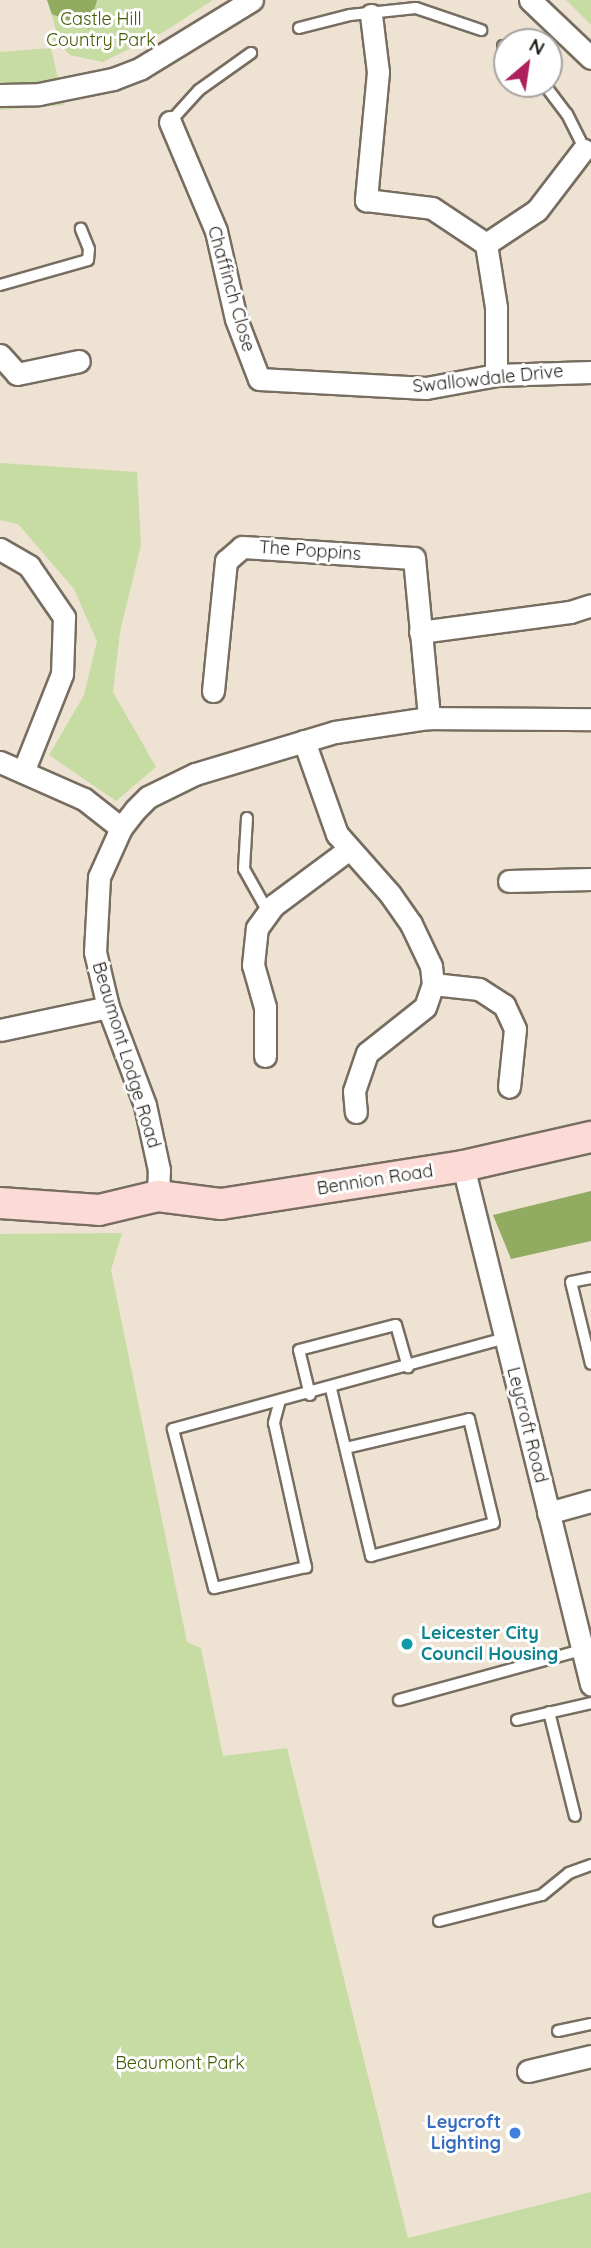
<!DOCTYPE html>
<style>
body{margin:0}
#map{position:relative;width:591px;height:2248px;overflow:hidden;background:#eee2d3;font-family:Quicksand,sans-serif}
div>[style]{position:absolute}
.green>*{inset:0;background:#c7dca3}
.forest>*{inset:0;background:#91ab60}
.roads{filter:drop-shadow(2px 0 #776d60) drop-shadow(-2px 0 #776d60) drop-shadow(0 2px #776d60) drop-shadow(0 -2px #776d60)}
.lane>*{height:10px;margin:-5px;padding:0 5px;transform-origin:5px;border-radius:5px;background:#fff}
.street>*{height:21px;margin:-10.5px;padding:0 10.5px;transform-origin:10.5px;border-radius:10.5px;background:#fff}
.secondary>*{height:30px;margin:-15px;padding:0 15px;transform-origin:15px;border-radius:15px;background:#fcdad6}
.dots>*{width:19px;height:19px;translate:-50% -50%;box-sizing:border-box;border:4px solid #fff;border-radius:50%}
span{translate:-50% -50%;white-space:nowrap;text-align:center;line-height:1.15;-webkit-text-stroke:6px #fff;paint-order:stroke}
.park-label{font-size:18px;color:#435900}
.street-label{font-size:18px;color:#231f1a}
.culture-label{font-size:18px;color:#0d838f;font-weight:700}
.left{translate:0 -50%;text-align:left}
.shop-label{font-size:18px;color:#366cbe;font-weight:700}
.right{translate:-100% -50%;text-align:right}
.north{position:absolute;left:493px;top:28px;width:70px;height:70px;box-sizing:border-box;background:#fff;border:2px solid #a7a5a3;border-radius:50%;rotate:29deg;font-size:19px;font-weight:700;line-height:28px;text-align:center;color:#231f1a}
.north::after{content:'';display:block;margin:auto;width:24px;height:32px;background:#ad205d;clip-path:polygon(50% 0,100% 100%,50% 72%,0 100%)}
</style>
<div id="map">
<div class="green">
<div style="clip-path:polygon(47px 0,213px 0,165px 31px,103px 62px,70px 55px,47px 33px,56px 30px)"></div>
<div style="clip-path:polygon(565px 0,591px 0,591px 25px,566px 0)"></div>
<div style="clip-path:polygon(51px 48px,64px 105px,0 110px,0 52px)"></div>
<div style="clip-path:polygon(0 463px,137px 472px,141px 545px,120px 632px,113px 692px,156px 767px,116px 801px,49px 755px,84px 695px,97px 641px,74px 589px,18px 524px,0 520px)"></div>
<div style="clip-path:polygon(122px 1233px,111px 1270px,187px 1642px,201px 1648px,223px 1756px,287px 1748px,408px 2238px,591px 2192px,591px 2248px,0 2248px,0 1234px)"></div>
</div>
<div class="forest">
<div style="clip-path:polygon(47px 0,97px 0,89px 29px,52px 14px)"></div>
<div style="clip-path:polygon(591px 1191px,591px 1241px,511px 1259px,493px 1215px)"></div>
</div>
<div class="roads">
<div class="lane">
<div style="left:299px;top:28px;width:53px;rotate:-14.3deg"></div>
<div style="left:350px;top:15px;width:66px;rotate:-6.1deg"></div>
<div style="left:416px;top:8px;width:69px;rotate:18.7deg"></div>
<div style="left:503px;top:46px;width:6px;rotate:45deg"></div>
<div style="left:544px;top:84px;width:38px;rotate:53deg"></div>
<div style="left:567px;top:114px;width:42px;rotate:63.4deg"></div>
<div style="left:170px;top:122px;width:43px;rotate:-47.8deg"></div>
<div style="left:199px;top:90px;width:64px;rotate:-35.4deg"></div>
<div style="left:0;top:285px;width:91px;rotate:-15.9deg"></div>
<div style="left:88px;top:260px;width:11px;rotate:-85deg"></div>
<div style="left:89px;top:249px;width:22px;rotate:-112deg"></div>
<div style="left:247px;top:818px;width:51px;rotate:93.4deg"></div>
<div style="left:244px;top:869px;width:49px;rotate:60.8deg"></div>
<div style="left:591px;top:1278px;width:20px;rotate:169deg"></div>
<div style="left:571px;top:1282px;width:84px;rotate:76.3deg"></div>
<div style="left:331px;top:1389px;width:172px;rotate:76.5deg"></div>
<div style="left:371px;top:1556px;width:127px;rotate:-15deg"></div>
<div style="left:494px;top:1523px;width:107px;rotate:-103.5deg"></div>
<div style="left:469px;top:1419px;width:126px;rotate:166.7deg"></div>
<div style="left:310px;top:1395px;width:46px;rotate:-103.7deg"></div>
<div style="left:299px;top:1350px;width:100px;rotate:-14.5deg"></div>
<div style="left:396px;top:1325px;width:44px;rotate:74.1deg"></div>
<div style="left:279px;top:1404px;width:20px;rotate:105deg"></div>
<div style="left:274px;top:1423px;width:148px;rotate:77.5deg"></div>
<div style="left:306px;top:1567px;width:94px;rotate:167.1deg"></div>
<div style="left:214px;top:1588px;width:164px;rotate:-104.5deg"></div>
<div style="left:173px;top:1429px;width:344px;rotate:-15.3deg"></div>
<div style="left:399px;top:1700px;width:190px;rotate:-15.3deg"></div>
<div style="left:549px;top:1712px;width:107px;rotate:76deg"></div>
<div style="left:517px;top:1720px;width:76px;rotate:-12.9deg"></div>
<div style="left:439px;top:1921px;width:106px;rotate:-14.2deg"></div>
<div style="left:542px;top:1895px;width:35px;rotate:-39deg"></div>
<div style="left:569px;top:1873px;width:23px;rotate:-20deg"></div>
<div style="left:558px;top:2031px;width:34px;rotate:-12deg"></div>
</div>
<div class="street">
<div style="left:530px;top:0;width:84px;rotate:43.6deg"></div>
<div style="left:371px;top:15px;width:57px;rotate:83deg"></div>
<div style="left:378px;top:72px;width:129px;rotate:95.4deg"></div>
<div style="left:366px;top:200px;width:66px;rotate:6.9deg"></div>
<div style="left:432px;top:208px;width:65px;rotate:33.7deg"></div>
<div style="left:486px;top:244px;width:64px;rotate:81deg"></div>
<div style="left:496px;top:307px;width:68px;rotate:90deg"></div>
<div style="left:0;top:95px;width:39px;rotate:-1deg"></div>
<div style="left:39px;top:94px;width:76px;rotate:-11.5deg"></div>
<div style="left:113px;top:79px;width:30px;rotate:-21deg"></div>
<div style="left:141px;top:68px;width:130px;rotate:-31.5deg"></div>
<div style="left:170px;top:122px;width:118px;rotate:67.1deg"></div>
<div style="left:216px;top:231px;width:90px;rotate:77.2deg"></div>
<div style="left:236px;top:319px;width:64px;rotate:69deg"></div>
<div style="left:259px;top:379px;width:167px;rotate:3.1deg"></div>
<div style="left:426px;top:388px;width:71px;rotate:-10.5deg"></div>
<div style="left:496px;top:375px;width:95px;rotate:-1.8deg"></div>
<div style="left:486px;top:244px;width:61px;rotate:-33.7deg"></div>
<div style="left:537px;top:210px;width:76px;rotate:-52.5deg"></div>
<div style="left:0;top:355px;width:25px;rotate:48deg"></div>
<div style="left:17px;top:374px;width:63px;rotate:-11.8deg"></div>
<div style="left:0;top:549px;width:34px;rotate:30deg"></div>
<div style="left:29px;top:566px;width:62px;rotate:55.5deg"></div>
<div style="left:64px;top:617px;width:57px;rotate:92deg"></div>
<div style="left:62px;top:674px;width:105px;rotate:111.7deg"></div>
<div style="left:420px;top:632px;width:151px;rotate:-7.6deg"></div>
<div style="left:570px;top:612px;width:22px;rotate:-18deg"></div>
<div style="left:213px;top:691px;width:131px;rotate:-84.3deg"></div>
<div style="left:226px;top:561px;width:21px;rotate:-41deg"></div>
<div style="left:242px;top:547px;width:172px;rotate:3.7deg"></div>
<div style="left:414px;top:558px;width:161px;rotate:84.6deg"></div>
<div style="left:304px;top:741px;width:99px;rotate:70.5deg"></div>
<div style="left:337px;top:834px;width:80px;rotate:48.5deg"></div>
<div style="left:390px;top:894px;width:37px;rotate:55deg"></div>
<div style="left:411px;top:924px;width:47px;rotate:64.5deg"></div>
<div style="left:431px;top:966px;width:18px;rotate:84deg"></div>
<div style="left:433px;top:984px;width:24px;rotate:109deg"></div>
<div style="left:425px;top:1007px;width:74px;rotate:141.6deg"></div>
<div style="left:367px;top:1053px;width:40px;rotate:108.9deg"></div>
<div style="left:354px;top:1091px;width:21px;rotate:85deg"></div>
<div style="left:0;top:762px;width:92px;rotate:23.8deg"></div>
<div style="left:84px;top:799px;width:47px;rotate:38.1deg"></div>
<div style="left:509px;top:881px;width:82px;rotate:-1.4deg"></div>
<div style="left:433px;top:984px;width:46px;rotate:6.2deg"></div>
<div style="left:479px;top:989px;width:30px;rotate:33deg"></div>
<div style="left:504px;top:1005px;width:26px;rotate:65deg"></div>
<div style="left:515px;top:1029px;width:58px;rotate:95.9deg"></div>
<div style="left:0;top:1030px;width:110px;rotate:-12deg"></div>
<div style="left:265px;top:1056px;width:49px;rotate:-90deg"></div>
<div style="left:265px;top:1007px;width:44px;rotate:-105.9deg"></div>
<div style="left:253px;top:965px;width:37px;rotate:-84deg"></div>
<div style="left:257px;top:928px;width:29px;rotate:-54deg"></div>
<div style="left:274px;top:905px;width:94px;rotate:-36.7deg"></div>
<div style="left:463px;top:1166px;width:534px;rotate:76.12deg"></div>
<div style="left:158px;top:1196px;width:26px;rotate:-88deg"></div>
<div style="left:159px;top:1170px;width:66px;rotate:-102.2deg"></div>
<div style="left:145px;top:1105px;width:105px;rotate:-110.7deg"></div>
<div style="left:108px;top:1007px;width:57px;rotate:-103.3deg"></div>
<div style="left:95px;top:952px;width:75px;rotate:-86.9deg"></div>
<div style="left:99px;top:877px;width:54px;rotate:-65.8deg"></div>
<div style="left:121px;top:828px;width:23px;rotate:-52deg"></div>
<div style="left:135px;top:810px;width:18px;rotate:-45deg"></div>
<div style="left:148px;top:797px;width:52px;rotate:-26.1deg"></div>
<div style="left:195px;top:774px;width:146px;rotate:-16.7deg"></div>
<div style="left:335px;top:732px;width:95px;rotate:-8.5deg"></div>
<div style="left:429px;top:718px;width:162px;rotate:0.4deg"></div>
<div style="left:548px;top:1513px;width:45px;rotate:-15.6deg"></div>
<div style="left:528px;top:2071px;width:65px;rotate:-13.4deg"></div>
</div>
<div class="secondary">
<div style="left:0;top:1203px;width:99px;rotate:4deg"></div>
<div style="left:99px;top:1210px;width:61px;rotate:-13.3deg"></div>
<div style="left:158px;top:1196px;width:64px;rotate:7.2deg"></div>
<div style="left:221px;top:1204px;width:245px;rotate:-8.9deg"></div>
<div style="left:463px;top:1166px;width:131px;rotate:-12.8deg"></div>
</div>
</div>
<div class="dots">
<div style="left:407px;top:1644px;background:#0f9aa8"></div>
<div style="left:515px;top:2133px;background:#3f7fe0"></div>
</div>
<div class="park-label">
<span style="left:101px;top:30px">Castle Hill<br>Country Park</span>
<span style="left:180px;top:2063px">Beaumont Park</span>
</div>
<div class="street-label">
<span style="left:231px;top:289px;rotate:74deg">Chaffinch Close</span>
<span style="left:488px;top:379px;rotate:-6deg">Swallowdale Drive</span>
<span style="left:310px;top:551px;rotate:4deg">The Poppins</span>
<span style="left:126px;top:1055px;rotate:73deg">Beaumont Lodge Road</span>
<span style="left:375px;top:1180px;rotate:-9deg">Bennion Road</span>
<span style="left:527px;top:1425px;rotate:76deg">Leycroft Road</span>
</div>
<div class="culture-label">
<span class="left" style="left:421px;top:1644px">Leicester City<br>Council Housing</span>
</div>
<div class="shop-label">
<span class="right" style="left:501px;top:2133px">Leycroft<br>Lighting</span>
</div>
<div class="north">N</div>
</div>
